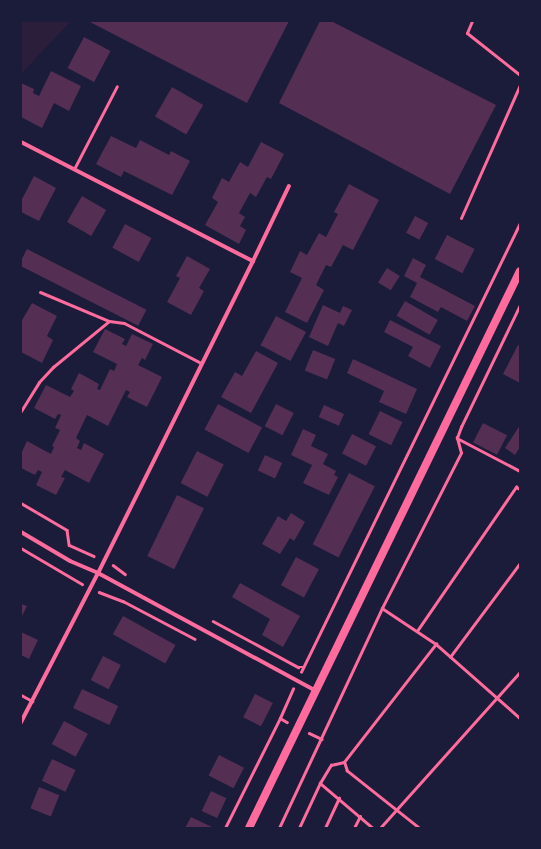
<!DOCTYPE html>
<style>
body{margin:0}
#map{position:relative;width:541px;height:849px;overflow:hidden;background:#1b1b3a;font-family:"PT Serif",serif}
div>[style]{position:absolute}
.green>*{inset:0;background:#2a1e3b}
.building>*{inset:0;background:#542f53;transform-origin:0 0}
.path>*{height:2.5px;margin:-1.25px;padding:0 1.25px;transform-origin:1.25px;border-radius:1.25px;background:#ff6b9d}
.service>*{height:3px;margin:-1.5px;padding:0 1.5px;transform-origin:1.5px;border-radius:1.5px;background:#ff6b9d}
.minor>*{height:4px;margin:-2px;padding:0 2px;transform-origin:2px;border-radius:2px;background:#ff6b9d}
.secondary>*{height:8px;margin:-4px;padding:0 4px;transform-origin:4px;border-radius:4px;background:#ff6b9d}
span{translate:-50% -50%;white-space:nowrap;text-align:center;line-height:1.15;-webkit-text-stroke:3px #1b1b3a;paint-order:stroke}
.frame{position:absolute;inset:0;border:22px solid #1b1b3a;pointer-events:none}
</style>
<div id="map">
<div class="green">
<div style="clip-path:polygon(21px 21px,70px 22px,21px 74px)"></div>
</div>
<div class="building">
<div style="clip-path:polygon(88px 21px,289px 21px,247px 103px)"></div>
<div style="clip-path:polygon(320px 21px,331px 21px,496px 105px,450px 194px,279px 103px)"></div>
<div style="left:84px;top:37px;width:30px;height:35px;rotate:28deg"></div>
<div style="clip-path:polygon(51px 71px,81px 86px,69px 111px,54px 103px,42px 128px,21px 117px,21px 83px,34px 89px,33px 93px,39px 96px)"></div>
<div style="left:172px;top:87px;width:36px;height:34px;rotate:30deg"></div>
<div style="clip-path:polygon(111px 136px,136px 148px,140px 140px,169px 155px,171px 151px,190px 161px,172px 195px,124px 171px,121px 177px,96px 164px)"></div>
<div style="clip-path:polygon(261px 142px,284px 154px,271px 179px,267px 177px,256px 197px,250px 193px,239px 213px,245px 217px,240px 226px,246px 230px,239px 244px,205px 225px,218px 202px,212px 198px,222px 178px,229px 182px,240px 162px,248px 167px)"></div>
<div style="clip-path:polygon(34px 176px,56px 188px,39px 221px,21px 212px,21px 201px)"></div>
<div style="clip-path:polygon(349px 184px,379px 200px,353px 250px,343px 245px,331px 267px,326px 265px,316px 285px,324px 290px,307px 323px,285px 312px,302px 278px,290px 272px,300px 251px,307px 255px,319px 233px,326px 237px,338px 214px,334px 212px)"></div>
<div style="left:82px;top:196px;width:28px;height:30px;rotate:30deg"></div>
<div style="left:415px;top:216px;width:15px;height:19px;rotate:28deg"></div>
<div style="left:125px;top:224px;width:30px;height:27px;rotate:28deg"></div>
<div style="left:447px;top:235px;width:31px;height:27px;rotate:27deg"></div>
<div style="left:27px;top:249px;width:134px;height:18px;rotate:27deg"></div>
<div style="clip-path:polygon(187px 256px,210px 269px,199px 288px,204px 291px,191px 315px,167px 302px,180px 278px,176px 276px)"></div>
<div style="clip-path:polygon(413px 258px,426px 265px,420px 277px,475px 306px,467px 321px,441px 307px,438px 312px,410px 297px,417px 283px,404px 276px)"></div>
<div style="left:387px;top:268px;width:15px;height:17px;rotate:32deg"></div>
<div style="left:405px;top:301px;width:38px;height:17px;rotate:30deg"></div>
<div style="clip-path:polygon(32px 303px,57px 316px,47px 336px,53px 340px,42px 363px,21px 352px,21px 322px)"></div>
<div style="clip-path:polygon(323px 305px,340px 313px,343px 306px,352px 310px,344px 326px,338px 323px,328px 346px,309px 337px)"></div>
<div style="left:276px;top:316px;width:34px;height:33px;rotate:28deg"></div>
<div style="clip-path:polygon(390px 320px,441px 346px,430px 368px,408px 356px,413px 347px,384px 332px)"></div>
<div style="clip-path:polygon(105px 329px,125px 339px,122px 344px,126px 346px,132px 334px,153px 344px,145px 360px,142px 358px,138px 365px,162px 377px,147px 407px,127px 397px,130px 392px,126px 390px,108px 426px,87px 415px,76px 438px,80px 441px,77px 448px,81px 450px,84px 443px,104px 454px,89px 483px,65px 470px,61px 477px,65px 478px,56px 495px,36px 485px,42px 472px,38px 470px,35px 475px,21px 468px,21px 454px,27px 441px,51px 454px,54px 447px,52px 446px,60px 430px,55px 428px,61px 415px,58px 414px,55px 419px,34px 408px,46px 385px,70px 397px,74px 391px,71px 389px,79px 373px,99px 384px,97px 389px,100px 390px,110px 369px,114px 371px,117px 364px,93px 352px)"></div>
<div style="clip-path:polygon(518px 345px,520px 346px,520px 383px,503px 374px)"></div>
<div style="left:313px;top:350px;width:24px;height:22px;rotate:22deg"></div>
<div style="clip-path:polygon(256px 351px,278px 363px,251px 413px,221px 397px,235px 372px,242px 376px)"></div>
<div style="clip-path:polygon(353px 359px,417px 389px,406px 414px,379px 402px,384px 391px,347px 373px)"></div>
<div style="left:218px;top:404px;width:50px;height:29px;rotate:28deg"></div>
<div style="left:276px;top:404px;width:20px;height:25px;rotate:27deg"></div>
<div style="left:324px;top:405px;width:22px;height:13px;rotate:24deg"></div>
<div style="left:380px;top:411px;width:25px;height:26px;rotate:26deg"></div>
<div style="left:483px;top:423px;width:27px;height:22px;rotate:27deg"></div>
<div style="clip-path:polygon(520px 425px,520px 447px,515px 455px,505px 448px)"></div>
<div style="clip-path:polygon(303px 429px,316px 435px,311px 446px,328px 454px,323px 464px,336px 471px,334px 475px,338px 477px,329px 495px,303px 483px,312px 465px,291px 455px)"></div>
<div style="left:352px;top:434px;width:27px;height:22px;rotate:27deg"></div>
<div style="left:197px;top:451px;width:30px;height:36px;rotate:27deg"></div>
<div style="left:265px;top:455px;width:19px;height:17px;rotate:25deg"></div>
<div style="left:349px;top:473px;width:29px;height:80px;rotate:27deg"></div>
<div style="left:177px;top:495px;width:30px;height:68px;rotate:26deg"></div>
<div style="clip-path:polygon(291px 513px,305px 522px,294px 541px,290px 538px,280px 554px,262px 544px,278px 516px,286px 521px)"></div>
<div style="left:296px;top:557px;width:26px;height:32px;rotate:28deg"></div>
<div style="clip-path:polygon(240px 583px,300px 616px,283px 647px,262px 635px,270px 619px,232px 597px)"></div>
<div style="clip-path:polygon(21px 604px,27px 606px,21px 618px)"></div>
<div style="left:123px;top:616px;width:60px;height:21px;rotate:29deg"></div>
<div style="clip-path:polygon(21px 632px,38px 640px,29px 659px,21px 655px)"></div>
<div style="left:103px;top:656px;width:20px;height:27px;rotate:27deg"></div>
<div style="left:82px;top:689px;width:40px;height:21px;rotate:25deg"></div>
<div style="left:255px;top:694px;width:20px;height:26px;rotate:27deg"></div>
<div style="left:64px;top:721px;width:27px;height:26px;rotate:28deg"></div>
<div style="left:219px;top:755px;width:28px;height:23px;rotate:27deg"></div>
<div style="left:52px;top:759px;width:26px;height:24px;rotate:25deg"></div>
<div style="left:39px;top:787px;width:22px;height:23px;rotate:22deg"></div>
<div style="left:211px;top:791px;width:17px;height:22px;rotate:25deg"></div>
<div style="clip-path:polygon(191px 817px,212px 827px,211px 828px,185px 828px)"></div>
</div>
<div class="path">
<div style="left:457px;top:438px;width:71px;rotate:27.6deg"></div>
<div style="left:21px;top:503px;width:53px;rotate:30.4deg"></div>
<div style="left:67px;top:530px;width:15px;rotate:82deg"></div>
<div style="left:69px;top:545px;width:27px;rotate:24deg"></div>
<div style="left:21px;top:548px;width:71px;rotate:30.5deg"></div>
<div style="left:113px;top:565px;width:15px;rotate:37deg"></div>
<div style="left:99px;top:592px;width:26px;rotate:21deg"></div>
<div style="left:123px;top:601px;width:81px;rotate:27.8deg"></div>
<div style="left:382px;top:608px;width:65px;rotate:33.7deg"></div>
<div style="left:436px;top:644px;width:112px;rotate:41.4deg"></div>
<div style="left:213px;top:621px;width:97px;rotate:28.4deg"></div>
<div style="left:298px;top:667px;width:6px"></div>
<div style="left:417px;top:631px;width:175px;rotate:-55.5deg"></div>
<div style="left:516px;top:487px;width:4px;rotate:27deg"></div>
<div style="left:450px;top:657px;width:117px;rotate:-53.3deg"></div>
<div style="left:301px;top:672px;width:500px;rotate:-64deg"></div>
<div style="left:280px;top:718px;width:32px;rotate:-66deg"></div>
<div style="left:309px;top:733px;width:14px;rotate:25deg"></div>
<div style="left:320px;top:783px;width:21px;rotate:-59deg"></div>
<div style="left:331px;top:765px;width:13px;rotate:-13deg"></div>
<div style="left:225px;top:828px;width:123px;rotate:-63.4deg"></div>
<div style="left:280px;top:718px;width:8px;rotate:30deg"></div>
<div style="left:279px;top:828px;width:243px;rotate:-64.9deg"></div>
<div style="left:382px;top:608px;width:174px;rotate:-63deg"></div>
<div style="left:461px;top:453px;width:16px;rotate:-105deg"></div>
<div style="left:457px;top:438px;width:12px;rotate:-70deg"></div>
<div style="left:461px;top:427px;width:136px;rotate:-64.2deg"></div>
<div style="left:299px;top:828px;width:50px;rotate:-65deg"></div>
<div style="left:320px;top:783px;width:70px;rotate:40.3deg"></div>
<div style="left:325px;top:828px;width:33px;rotate:-65deg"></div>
<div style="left:354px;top:828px;width:13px;rotate:-63deg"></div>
<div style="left:380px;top:828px;width:210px;rotate:-48.1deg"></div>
<div style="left:419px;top:828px;width:92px;rotate:-141.6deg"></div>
<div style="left:347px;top:771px;width:9px;rotate:-108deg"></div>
<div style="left:344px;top:762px;width:150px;rotate:-52.1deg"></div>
<div style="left:519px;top:828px;width:1px;rotate:-45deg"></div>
</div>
<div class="service">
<div style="left:472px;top:21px;width:13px;rotate:113deg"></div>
<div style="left:467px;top:33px;width:68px;rotate:38.4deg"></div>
<div style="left:74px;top:169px;width:93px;rotate:-62.6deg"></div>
<div style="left:461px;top:218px;width:145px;rotate:-66.1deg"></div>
<div style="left:40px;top:292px;width:75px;rotate:22.8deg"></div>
<div style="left:109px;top:321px;width:15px;rotate:8deg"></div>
<div style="left:124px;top:323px;width:87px;rotate:27.5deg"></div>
<div style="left:21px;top:411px;width:34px;rotate:-58deg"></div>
<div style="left:39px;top:382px;width:21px;rotate:-47deg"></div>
<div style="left:53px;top:367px;width:72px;rotate:-39.4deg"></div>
<div style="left:21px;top:695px;width:13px;rotate:29deg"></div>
</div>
<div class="minor">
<div style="left:21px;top:142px;width:261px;rotate:27.2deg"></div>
<div style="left:253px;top:261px;width:348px;rotate:116.4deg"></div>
<div style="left:98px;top:573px;width:168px;rotate:117.3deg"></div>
<div style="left:253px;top:261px;width:83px;rotate:-64.4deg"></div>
<div style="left:21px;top:532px;width:57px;rotate:30.6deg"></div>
<div style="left:70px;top:561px;width:30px;rotate:23deg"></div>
<div style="left:98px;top:573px;width:248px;rotate:28.4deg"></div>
</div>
<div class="secondary">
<div style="left:249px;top:828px;width:619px;rotate:-64.06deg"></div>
</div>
<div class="frame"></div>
</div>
